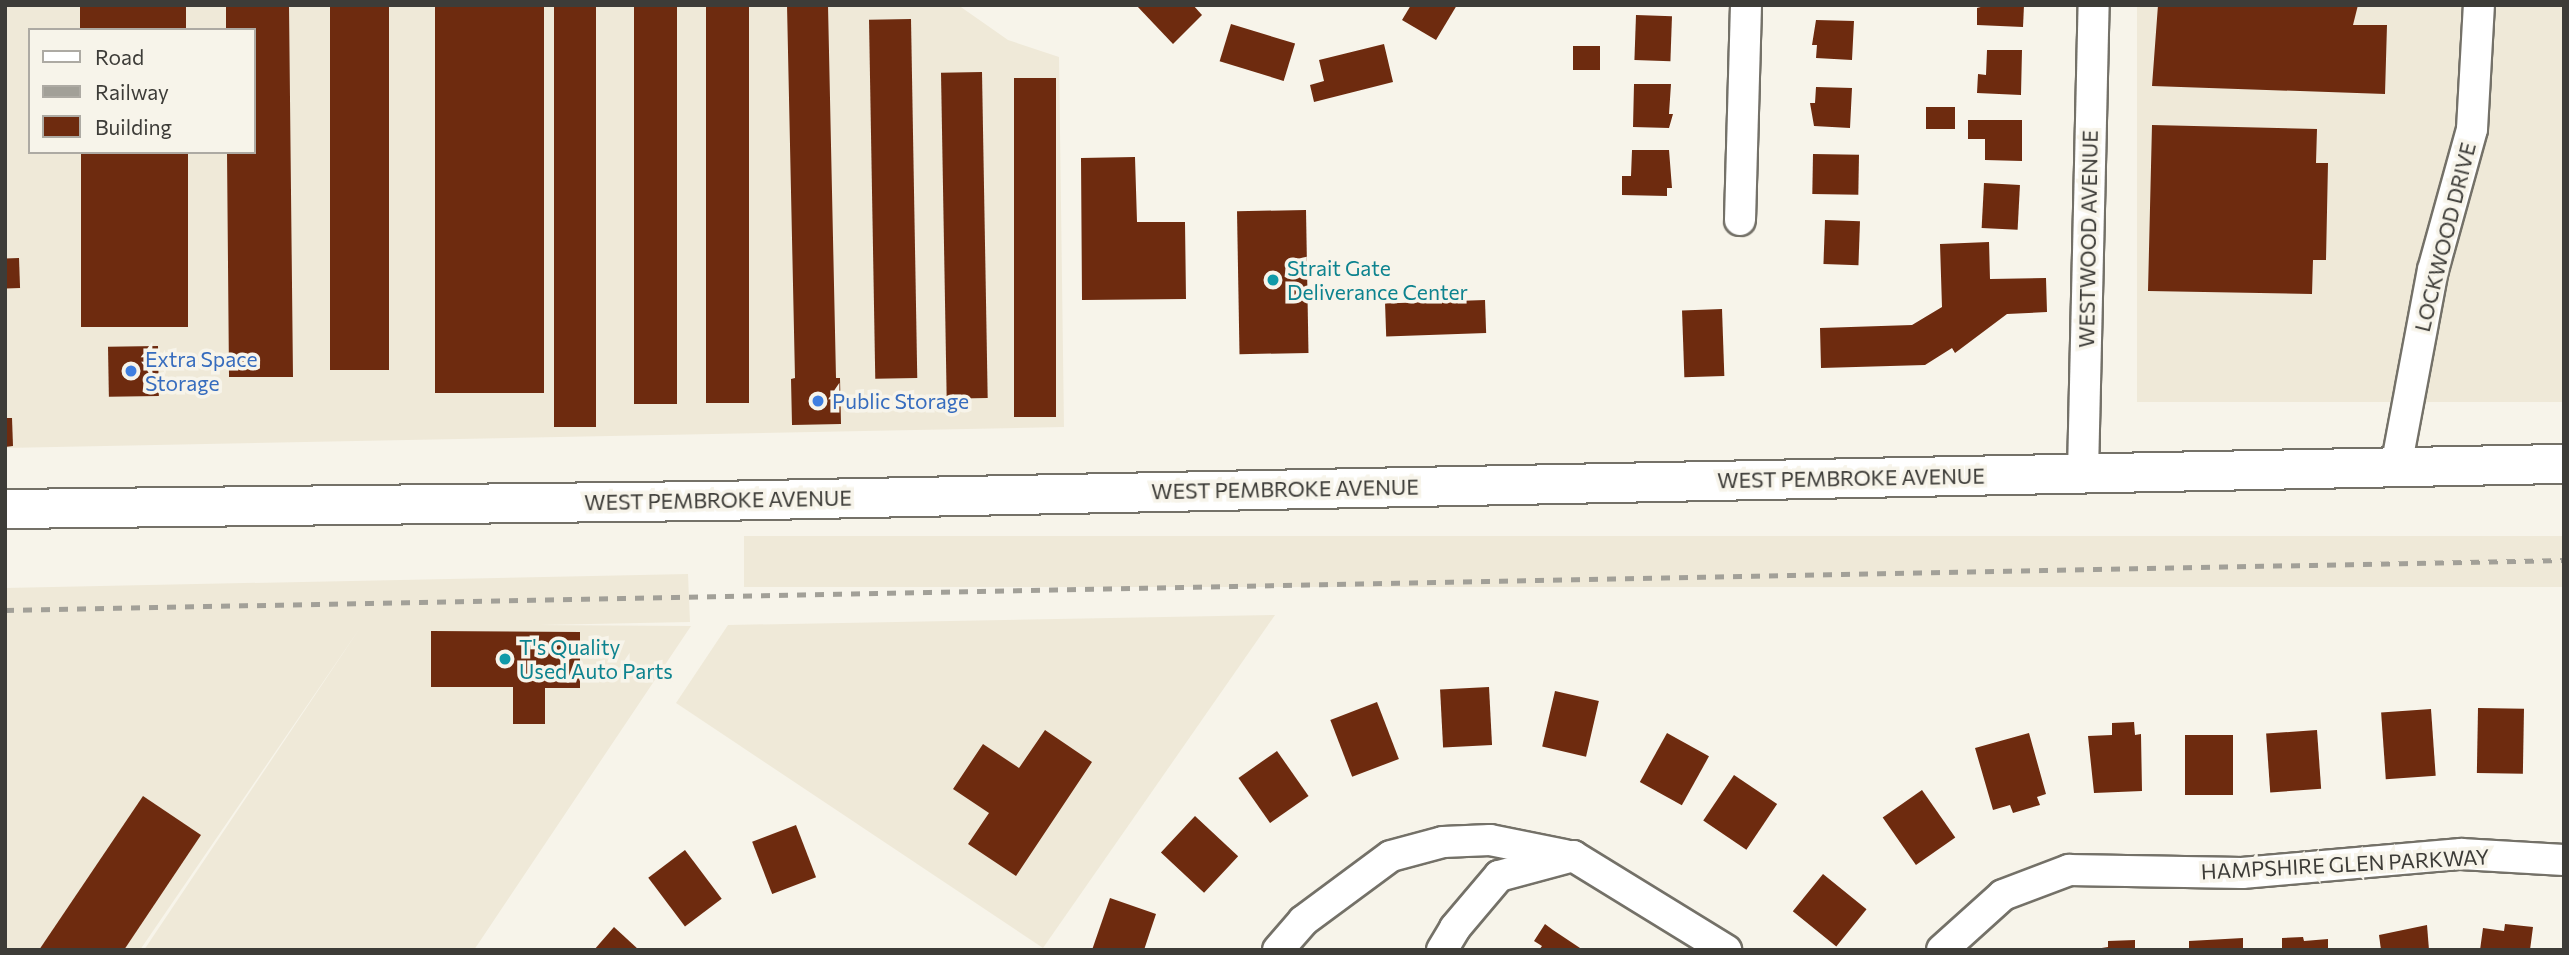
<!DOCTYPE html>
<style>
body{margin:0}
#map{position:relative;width:2569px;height:955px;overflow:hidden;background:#f7f4ea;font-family:Commissioner,sans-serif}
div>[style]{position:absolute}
.built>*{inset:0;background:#efe9d8;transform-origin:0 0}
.building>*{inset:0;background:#6e2b0f;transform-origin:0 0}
.roads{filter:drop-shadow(2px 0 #747168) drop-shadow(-2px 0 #747168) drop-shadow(0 2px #747168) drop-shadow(0 -2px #747168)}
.street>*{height:30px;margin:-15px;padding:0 15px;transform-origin:15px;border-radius:15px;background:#fff}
.secondary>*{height:38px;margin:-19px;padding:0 19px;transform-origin:19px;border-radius:19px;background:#fff}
.rail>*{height:5px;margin-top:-2.5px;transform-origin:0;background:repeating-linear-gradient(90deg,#a2a098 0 9px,transparent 0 18px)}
.dots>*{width:19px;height:19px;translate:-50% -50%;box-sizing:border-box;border:4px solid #f7f4ea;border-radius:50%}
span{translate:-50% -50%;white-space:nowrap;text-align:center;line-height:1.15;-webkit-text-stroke:7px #f7f4ea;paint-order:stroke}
.street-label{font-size:21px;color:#3d3c38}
.culture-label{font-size:21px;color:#0d838f}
.left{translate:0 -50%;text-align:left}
.shop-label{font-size:21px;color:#366cbe}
.frame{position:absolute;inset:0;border:7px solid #3d3c38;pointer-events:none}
.legend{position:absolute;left:28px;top:28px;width:228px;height:126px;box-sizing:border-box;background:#f7f4ea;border:2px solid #adaaa3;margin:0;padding:9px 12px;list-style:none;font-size:21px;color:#3d3c38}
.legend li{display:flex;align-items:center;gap:14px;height:35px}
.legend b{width:35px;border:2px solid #adaaa3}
</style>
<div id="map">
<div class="built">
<div style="clip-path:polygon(evenodd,5px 5px,958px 5px,1008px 40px,1059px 57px,1064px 427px,5px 448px,5px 5px,30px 30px,254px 30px,254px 152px,30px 152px,30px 30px)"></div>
<div style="left:2137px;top:5px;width:427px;height:397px"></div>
<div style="left:2564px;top:536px;width:51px;height:1820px;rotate:90deg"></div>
<div style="clip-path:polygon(688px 574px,690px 622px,539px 625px,691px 626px,474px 950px,144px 950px,360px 628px,140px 950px,5px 950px,5px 588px)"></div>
<div style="clip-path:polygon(1275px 615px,1043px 948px,676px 703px,728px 625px)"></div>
</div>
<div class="building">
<div style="left:80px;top:5px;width:106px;height:25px"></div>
<div style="clip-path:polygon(226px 5px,289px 5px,293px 377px,229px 377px,227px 152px,254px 152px,254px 30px,226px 30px)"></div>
<div style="left:330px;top:5px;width:59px;height:365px"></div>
<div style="left:435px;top:5px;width:109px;height:388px"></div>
<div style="left:554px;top:5px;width:42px;height:422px"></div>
<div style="left:634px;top:5px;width:43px;height:399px"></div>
<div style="left:706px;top:5px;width:43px;height:398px"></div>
<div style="clip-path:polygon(787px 5px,828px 5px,836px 378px,840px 378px,841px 424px,792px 425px,791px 379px,795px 378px)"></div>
<div style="clip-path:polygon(1136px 5px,1193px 5px,1202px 15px,1173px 44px)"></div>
<div style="clip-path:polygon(1411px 5px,1457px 5px,1436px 40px,1402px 20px)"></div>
<div style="clip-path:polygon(1988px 5px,2024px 5px,2023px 27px,1977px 25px,1977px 8px)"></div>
<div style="clip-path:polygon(2158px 5px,2358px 5px,2353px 25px,2387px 25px,2385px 94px,2152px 86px)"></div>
<div style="left:1636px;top:15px;width:36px;height:45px;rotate:2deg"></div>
<div style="left:911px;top:19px;width:359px;height:42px;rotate:89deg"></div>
<div style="clip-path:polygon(1816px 20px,1854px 21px,1852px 60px,1816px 58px,1817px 45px,1812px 45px)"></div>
<div style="left:1231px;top:24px;width:67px;height:39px;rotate:17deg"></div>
<div style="clip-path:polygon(1384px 44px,1393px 82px,1314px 102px,1310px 85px,1324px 81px,1319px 60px)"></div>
<div style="left:1600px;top:46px;width:24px;height:27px;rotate:90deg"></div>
<div style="clip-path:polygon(1987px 50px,2022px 50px,2021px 95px,1977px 93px,1978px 74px,1986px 75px)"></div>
<div style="left:982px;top:72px;width:326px;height:41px;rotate:89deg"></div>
<div style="left:1014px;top:78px;width:42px;height:339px"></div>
<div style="clip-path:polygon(1634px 84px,1671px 84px,1669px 114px,1673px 114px,1669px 128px,1633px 127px)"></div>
<div style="clip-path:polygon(1816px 87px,1852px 88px,1850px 128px,1814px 126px,1810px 103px,1815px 103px)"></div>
<div style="left:1955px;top:107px;width:22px;height:29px;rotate:90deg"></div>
<div style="clip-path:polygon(1968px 120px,2022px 120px,2022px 161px,1985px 160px,1985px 139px,1968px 139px)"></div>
<div style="clip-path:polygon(2152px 125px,2317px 129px,2316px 163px,2328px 163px,2326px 260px,2313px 260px,2312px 294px,2148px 291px)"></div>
<div style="clip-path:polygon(1632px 150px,1669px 150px,1672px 188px,1667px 188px,1667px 196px,1622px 195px,1622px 176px,1631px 176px)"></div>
<div style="left:81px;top:152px;width:107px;height:175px"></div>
<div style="left:1813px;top:154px;width:46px;height:40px;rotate:1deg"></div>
<div style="clip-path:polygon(1135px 157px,1137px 222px,1185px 222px,1186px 299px,1082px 300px,1081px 158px)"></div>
<div style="left:1984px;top:183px;width:36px;height:45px;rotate:3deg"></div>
<div style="left:1306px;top:210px;width:143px;height:69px;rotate:89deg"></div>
<div style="left:1825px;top:220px;width:35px;height:44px;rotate:2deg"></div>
<div style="clip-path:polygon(1989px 242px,1990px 279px,2046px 278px,2047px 312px,2007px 314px,1955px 353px,1952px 348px,1925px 365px,1821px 368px,1820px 328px,1912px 325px,1942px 307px,1940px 244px)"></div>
<div style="left:19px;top:258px;width:30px;height:14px;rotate:88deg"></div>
<div style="left:1485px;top:300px;width:33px;height:100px;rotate:88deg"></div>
<div style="left:1722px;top:309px;width:67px;height:40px;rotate:88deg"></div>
<div style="left:158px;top:346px;width:50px;height:50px;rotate:89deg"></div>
<div style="clip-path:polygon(5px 418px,12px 418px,13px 446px,5px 447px)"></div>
<div style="clip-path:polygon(431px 631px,580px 632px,580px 688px,545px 688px,545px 724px,513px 724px,513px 687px,431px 687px)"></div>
<div style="left:1489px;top:687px;width:58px;height:49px;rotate:87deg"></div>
<div style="left:1555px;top:691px;width:45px;height:57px;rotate:13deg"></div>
<div style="left:1377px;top:702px;width:61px;height:50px;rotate:69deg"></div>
<div style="left:2478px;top:708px;width:46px;height:65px;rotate:1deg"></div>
<div style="left:2431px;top:709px;width:67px;height:50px;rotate:86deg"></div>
<div style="clip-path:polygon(2134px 722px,2135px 735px,2141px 734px,2142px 791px,2094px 793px,2088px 736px,2112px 735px,2112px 723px)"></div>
<div style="clip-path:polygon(1045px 730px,1092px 762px,1016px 876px,968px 844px,989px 813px,953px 789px,983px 744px,1019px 768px)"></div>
<div style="left:2317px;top:730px;width:59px;height:51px;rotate:86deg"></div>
<div style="left:1667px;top:733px;width:48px;height:56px;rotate:29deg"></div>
<div style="clip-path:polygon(2029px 733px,2046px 794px,2037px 797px,2040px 805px,2013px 813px,2010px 805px,1993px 810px,1975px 748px)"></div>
<div style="left:2185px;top:735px;width:48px;height:60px"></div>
<div style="left:1277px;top:751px;width:55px;height:47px;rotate:55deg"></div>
<div style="left:1734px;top:775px;width:52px;height:55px;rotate:34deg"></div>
<div style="left:1922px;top:790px;width:58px;height:48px;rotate:55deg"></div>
<div style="clip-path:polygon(143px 796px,201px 835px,124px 950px,39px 950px)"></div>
<div style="left:1195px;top:816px;width:59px;height:50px;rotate:43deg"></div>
<div style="left:796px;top:825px;width:56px;height:47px;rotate:69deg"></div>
<div style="left:685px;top:850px;width:61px;height:46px;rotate:53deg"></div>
<div style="left:1823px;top:874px;width:56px;height:48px;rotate:39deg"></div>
<div style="clip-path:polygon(1110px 898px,1156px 914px,1144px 950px,1092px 950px)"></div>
<div style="clip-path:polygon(1545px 924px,1553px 930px,1583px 950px,1539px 950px,1542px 946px,1534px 941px)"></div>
<div style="clip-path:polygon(2505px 924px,2533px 927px,2530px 950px,2480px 950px,2483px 928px,2504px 931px)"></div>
<div style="clip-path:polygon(2427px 925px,2429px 950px,2381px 950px,2379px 935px)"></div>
<div style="clip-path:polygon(614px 927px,639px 950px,594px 950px)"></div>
<div style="clip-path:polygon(2303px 937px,2304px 941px,2328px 939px,2328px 950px,2282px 950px,2282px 938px)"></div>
<div style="clip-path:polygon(2243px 938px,2243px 950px,2189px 950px,2189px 941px)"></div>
<div style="clip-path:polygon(2135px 940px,2135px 950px,2089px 950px,2108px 947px,2108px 941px)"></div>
</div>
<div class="roads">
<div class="street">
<div style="left:1740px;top:220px;width:215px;rotate:-88.4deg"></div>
<div style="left:2396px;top:467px;width:200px;rotate:-79.4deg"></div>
<div style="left:2433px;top:270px;width:146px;rotate:-74.5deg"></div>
<div style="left:2472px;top:129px;width:124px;rotate:-86.8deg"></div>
<div style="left:2083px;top:473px;width:468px;rotate:-88.7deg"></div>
<div style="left:1278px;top:950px;width:38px;rotate:-49deg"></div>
<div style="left:1303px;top:921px;width:109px;rotate:-36.5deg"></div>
<div style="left:1391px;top:856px;width:54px;rotate:-15.1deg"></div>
<div style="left:1443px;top:842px;width:47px;rotate:-2.4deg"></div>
<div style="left:1490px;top:840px;width:76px;rotate:11.3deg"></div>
<div style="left:1442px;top:950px;width:26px;rotate:-59deg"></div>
<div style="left:1455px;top:928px;width:68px;rotate:-49.8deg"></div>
<div style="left:1499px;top:876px;width:77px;rotate:-15.1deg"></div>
<div style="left:1573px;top:856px;width:180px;rotate:31.6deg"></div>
<div style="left:1942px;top:950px;width:82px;rotate:-42deg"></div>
<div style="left:2003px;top:895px;width:71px;rotate:-20.7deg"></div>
<div style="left:2069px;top:870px;width:173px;rotate:1deg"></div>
<div style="left:2242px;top:873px;width:220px;rotate:-5deg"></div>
<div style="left:2461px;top:854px;width:103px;rotate:3.3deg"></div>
</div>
<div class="secondary">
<div style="left:5px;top:509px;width:710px;rotate:-0.65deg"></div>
<div style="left:715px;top:501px;width:1849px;rotate:-1.15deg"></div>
</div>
</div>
<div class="rail">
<div style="left:5px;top:610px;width:2559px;rotate:-1.12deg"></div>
</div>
<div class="dots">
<div style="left:1273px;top:280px;background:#0f9aa8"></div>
<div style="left:131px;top:371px;background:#3f7fe0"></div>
<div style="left:818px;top:401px;background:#3f7fe0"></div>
<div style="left:505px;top:659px;background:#0f9aa8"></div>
</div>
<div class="street-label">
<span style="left:2445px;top:237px;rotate:-76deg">LOCKWOOD DRIVE</span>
<span style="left:2088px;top:239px;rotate:-89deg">WESTWOOD AVENUE</span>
<span style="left:1851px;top:478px;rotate:-1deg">WEST PEMBROKE AVENUE</span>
<span style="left:1285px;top:489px;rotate:-1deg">WEST PEMBROKE AVENUE</span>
<span style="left:718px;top:500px;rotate:-1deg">WEST PEMBROKE AVENUE</span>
<span style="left:2345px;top:864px;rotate:-3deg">HAMPSHIRE GLEN PARKWAY</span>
</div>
<div class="culture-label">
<span class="left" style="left:1287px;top:280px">Strait Gate<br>Deliverance Center</span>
<span class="left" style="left:519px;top:659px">T's Quality<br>Used Auto Parts</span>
</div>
<div class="shop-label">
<span class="left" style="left:145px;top:371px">Extra Space<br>Storage</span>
<span class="left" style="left:832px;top:401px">Public Storage</span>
</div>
<div class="frame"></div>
<ul class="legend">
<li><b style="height:9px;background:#fff"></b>Road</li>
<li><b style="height:9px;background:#a2a098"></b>Railway</li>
<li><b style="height:19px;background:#6e2b0f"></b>Building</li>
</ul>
</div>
